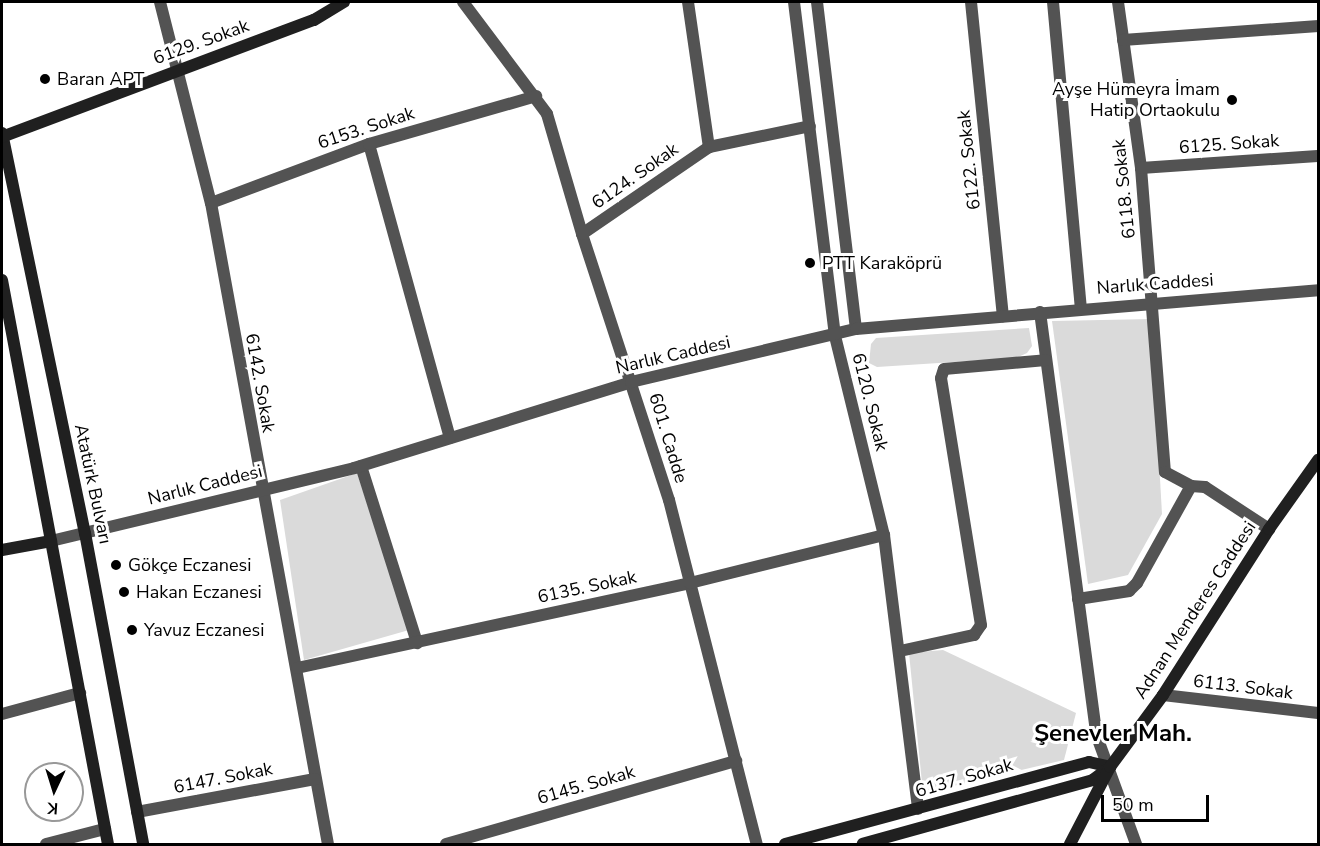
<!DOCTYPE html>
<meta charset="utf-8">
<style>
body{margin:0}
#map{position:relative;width:1320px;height:846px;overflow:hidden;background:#fff;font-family:"Nunito Sans",sans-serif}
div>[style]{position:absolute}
.green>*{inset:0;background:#dadada}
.street>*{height:12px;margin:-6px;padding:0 6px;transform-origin:6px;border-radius:6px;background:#535353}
.secondary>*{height:12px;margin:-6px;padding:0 6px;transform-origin:6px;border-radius:6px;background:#202020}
.dots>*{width:16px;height:16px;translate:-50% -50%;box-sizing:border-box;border:3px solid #fff;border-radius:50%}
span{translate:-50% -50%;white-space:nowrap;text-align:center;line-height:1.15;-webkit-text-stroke:6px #fff;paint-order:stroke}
.street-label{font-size:18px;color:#000}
.poi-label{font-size:18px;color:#000}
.left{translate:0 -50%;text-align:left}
.right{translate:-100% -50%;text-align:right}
.district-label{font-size:24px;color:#000;font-weight:700}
.frame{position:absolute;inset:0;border:3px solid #000;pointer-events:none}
.north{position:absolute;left:24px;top:762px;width:60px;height:60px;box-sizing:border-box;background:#fff;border:2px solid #999;border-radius:50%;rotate:184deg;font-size:16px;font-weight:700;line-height:24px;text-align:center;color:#000}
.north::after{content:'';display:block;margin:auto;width:21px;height:27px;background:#000;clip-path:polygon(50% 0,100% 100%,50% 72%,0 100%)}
.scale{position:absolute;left:1101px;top:795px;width:108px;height:27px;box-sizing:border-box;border:3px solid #000;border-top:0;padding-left:8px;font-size:18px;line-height:21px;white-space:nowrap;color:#000;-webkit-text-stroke:4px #fff;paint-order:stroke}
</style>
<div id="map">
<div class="green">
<div style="clip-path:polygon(1151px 319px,1162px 514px,1128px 575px,1088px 584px,1052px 321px)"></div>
<div style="clip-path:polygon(1029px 328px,1032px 346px,1027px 353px,1016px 358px,877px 367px,869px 363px,871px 344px,876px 338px)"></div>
<div style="clip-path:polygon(357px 473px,409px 630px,304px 660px,280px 500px)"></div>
<div style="clip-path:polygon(943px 650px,1076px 713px,1064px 760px,923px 793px,909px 653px)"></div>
</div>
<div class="street">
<div style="left:160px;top:2px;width:207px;rotate:75.8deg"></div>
<div style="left:211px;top:203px;width:652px;rotate:79.66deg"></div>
<div style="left:463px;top:2px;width:140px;rotate:53.1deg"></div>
<div style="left:547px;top:114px;width:125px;rotate:73.7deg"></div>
<div style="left:582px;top:234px;width:280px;rotate:71.9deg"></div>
<div style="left:669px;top:500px;width:355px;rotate:75.7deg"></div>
<div style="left:688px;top:2px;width:147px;rotate:81.8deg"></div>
<div style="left:794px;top:2px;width:337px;rotate:83deg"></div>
<div style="left:835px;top:336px;width:205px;rotate:76.2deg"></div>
<div style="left:884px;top:535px;width:276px;rotate:82.9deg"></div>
<div style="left:817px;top:2px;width:329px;rotate:83.2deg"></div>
<div style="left:971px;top:2px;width:316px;rotate:84.2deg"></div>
<div style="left:1053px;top:2px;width:306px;rotate:84.8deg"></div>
<div style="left:1118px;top:2px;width:168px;rotate:82.1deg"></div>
<div style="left:1141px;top:168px;width:305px;rotate:85.5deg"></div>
<div style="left:1165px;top:472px;width:30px;rotate:28deg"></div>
<div style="left:1123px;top:40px;width:196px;rotate:-4.1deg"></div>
<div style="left:369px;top:144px;width:305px;rotate:74.6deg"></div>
<div style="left:1141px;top:168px;width:177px;rotate:-3.9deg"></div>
<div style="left:211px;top:203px;width:169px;rotate:-20.5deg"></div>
<div style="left:369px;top:144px;width:174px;rotate:-16deg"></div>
<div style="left:582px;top:234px;width:154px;rotate:-34.4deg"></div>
<div style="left:709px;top:147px;width:103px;rotate:-11.7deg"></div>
<div style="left:1040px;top:312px;width:426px;rotate:82.4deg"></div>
<div style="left:1096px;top:734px;width:117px;rotate:70deg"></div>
<div style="left:361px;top:466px;width:186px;rotate:72.4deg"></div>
<div style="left:51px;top:541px;width:312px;rotate:-13.5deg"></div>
<div style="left:354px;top:468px;width:290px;rotate:-17.2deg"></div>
<div style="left:631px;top:382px;width:231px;rotate:-13.3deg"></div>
<div style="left:856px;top:329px;width:464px;rotate:-4.8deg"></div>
<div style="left:1078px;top:599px;width:52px;rotate:-8.9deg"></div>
<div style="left:1129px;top:591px;width:11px;rotate:-45deg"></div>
<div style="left:1137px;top:583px;width:111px;rotate:-60.9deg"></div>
<div style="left:1191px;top:486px;width:14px;rotate:4deg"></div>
<div style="left:1205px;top:487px;width:77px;rotate:33.3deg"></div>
<div style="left:900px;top:651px;width:76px;rotate:-12.2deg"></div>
<div style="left:974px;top:635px;width:12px;rotate:-55deg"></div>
<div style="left:981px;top:625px;width:250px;rotate:-99.2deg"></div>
<div style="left:941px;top:378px;width:9px;rotate:-72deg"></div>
<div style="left:944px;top:369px;width:102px;rotate:-5deg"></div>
<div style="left:297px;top:668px;width:402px;rotate:-12.2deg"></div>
<div style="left:690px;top:583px;width:200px;rotate:-13.9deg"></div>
<div style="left:1163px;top:695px;width:156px;rotate:6.6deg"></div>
<div style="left:2px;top:714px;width:81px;rotate:-15.1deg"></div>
<div style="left:137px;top:812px;width:181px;rotate:-10.5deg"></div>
<div style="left:46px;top:844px;width:61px;rotate:-14.3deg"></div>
<div style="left:446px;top:844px;width:302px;rotate:-16deg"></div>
</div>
<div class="secondary">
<div style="left:2px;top:133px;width:409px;rotate:78.3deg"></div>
<div style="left:85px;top:533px;width:316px;rotate:79.4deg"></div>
<div style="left:2px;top:137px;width:333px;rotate:-20.6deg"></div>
<div style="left:314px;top:20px;width:35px;rotate:-31deg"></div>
<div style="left:2px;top:280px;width:574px;rotate:79.36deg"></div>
<div style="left:2px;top:550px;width:50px;rotate:-10.4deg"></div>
<div style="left:785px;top:844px;width:315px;rotate:-15.1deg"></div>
<div style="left:1089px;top:762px;width:22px;rotate:13deg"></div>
<div style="left:1110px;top:767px;width:21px;rotate:143deg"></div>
<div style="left:1093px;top:780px;width:239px;rotate:164.5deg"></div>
<div style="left:1070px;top:844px;width:87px;rotate:-62.5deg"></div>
<div style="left:1110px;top:767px;width:89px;rotate:-53.6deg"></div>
<div style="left:1163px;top:695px;width:197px;rotate:-57.4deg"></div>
<div style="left:1269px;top:529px;width:85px;rotate:-54.6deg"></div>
</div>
<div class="dots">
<div style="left:45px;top:79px;background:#000"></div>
<div style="left:1232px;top:100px;background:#000"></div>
<div style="left:810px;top:263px;background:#000"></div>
<div style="left:116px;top:565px;background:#000"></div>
<div style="left:124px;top:592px;background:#000"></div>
<div style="left:132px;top:630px;background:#000"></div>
</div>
<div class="street-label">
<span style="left:201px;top:42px;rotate:-20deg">6129. Sokak</span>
<span style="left:366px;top:128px;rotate:-18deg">6153. Sokak</span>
<span style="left:1229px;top:144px;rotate:-4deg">6125. Sokak</span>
<span style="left:969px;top:160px;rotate:-96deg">6122. Sokak</span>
<span style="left:635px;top:176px;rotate:-35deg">6124. Sokak</span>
<span style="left:1124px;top:189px;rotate:-96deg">6118. Sokak</span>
<span style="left:1155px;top:284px;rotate:-4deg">Narlık Caddesi</span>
<span style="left:673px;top:355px;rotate:-13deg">Narlık Caddesi</span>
<span style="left:260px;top:383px;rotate:80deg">6142. Sokak</span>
<span style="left:870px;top:402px;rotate:76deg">6120. Sokak</span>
<span style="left:668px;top:438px;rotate:73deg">601. Cadde</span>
<span style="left:93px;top:484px;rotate:78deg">Atatürk Bulvarı</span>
<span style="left:205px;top:485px;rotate:-14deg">Narlık Caddesi</span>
<span style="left:587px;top:587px;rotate:-12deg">6135. Sokak</span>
<span style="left:1195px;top:610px;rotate:-57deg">Adnan Menderes Caddesi</span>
<span style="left:1243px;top:687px;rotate:7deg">6113. Sokak</span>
<span style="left:223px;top:778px;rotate:-11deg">6147. Sokak</span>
<span style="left:964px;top:778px;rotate:-16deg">6137. Sokak</span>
<span style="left:586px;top:785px;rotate:-16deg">6145. Sokak</span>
</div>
<div class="poi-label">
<span class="left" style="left:57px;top:79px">Baran APT</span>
<span class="right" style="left:1220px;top:100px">Ayşe Hümeyra İmam<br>Hatip Ortaokulu</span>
<span class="left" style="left:822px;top:263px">PTT Karaköprü</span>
<span class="left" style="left:128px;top:565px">Gökçe Eczanesi</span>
<span class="left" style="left:136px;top:592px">Hakan Eczanesi</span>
<span class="left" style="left:144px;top:630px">Yavuz Eczanesi</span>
</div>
<div class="district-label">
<span style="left:1113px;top:734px">Şenevler Mah.</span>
</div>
<div class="frame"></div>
<div class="north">K</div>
<div class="scale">50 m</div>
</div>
